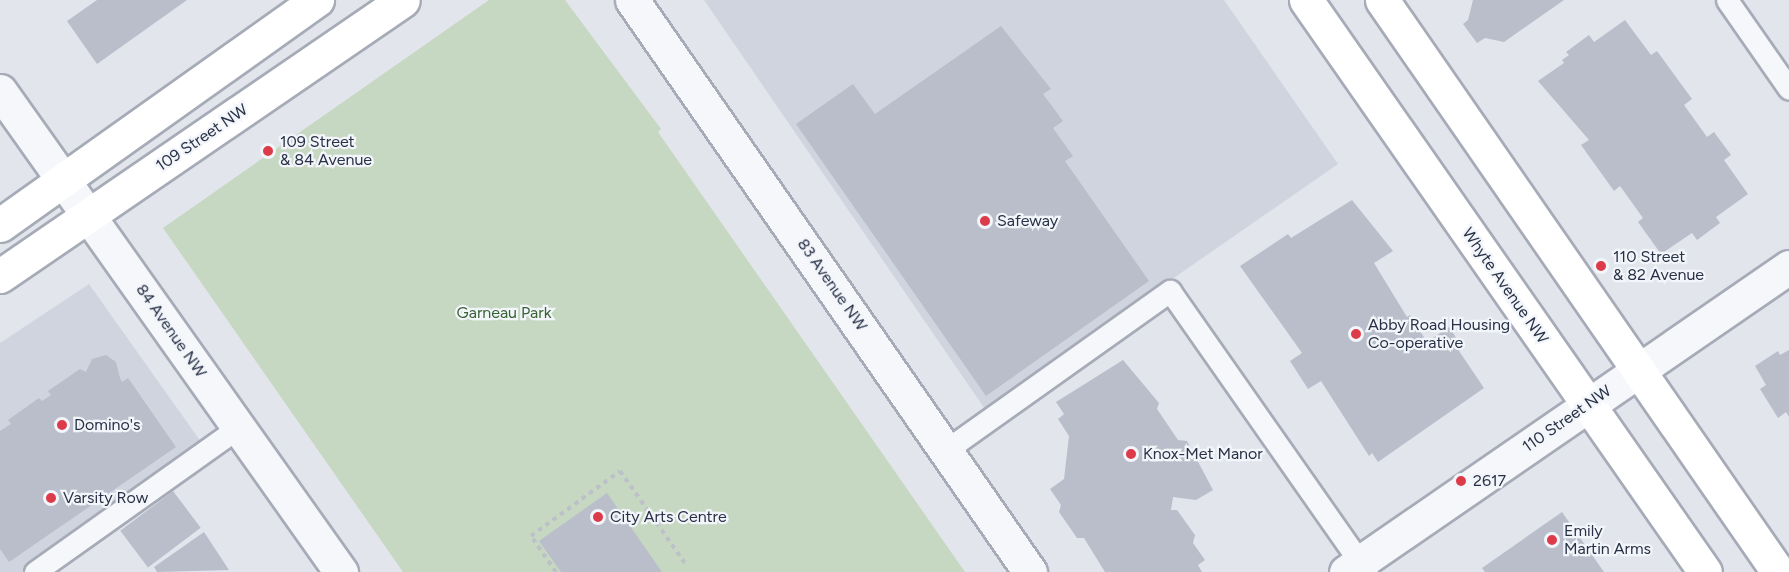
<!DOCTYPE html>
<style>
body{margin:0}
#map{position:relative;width:1789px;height:572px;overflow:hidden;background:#e2e5ec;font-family:Figtree,sans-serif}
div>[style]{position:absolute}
.built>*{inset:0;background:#d0d4de}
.green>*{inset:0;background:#c6d7c2}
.building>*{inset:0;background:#b9beca;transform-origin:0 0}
.path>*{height:4px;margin-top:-2px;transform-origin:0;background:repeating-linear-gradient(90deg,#bcc0c8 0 4.5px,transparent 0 9px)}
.roads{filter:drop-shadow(2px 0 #a6abb7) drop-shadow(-2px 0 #a6abb7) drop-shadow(0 2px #a6abb7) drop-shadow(0 -2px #a6abb7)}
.lane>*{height:21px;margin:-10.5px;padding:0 10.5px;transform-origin:10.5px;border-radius:10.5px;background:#f6f7fa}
.street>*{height:33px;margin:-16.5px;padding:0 16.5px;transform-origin:16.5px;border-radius:16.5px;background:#f6f7fa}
.secondary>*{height:33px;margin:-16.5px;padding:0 16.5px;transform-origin:16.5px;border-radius:16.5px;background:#fff}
.dots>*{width:16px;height:16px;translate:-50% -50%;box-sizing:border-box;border:3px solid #f2f5f9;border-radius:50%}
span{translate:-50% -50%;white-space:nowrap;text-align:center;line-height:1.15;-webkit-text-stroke:4.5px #f2f5f9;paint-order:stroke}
.street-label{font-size:16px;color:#283146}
.poi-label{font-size:16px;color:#283146}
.left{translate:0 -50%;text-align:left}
.park-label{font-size:16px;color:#3a6334}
</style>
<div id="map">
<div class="built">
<div style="clip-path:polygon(704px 0,1224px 0,1338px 164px,985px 409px)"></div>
<div style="clip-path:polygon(89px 284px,206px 449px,30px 572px,0 572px,0 343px)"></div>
</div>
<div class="green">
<div style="clip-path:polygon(489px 0,565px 0,661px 129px,658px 132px,965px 572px,403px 572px,163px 228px)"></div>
</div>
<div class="building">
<div style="clip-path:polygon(97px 0,187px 0,97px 64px,67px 21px)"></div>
<div style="clip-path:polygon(1473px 0,1564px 0,1504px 42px,1485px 38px,1477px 43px,1463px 24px,1468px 20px)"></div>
<div style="clip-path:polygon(1625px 20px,1651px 55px,1657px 51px,1692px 99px,1684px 105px,1707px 137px,1714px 132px,1731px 155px,1724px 160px,1748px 194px,1716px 217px,1720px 223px,1697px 240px,1692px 233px,1661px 254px,1638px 222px,1643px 218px,1620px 186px,1614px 191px,1581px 145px,1589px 140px,1538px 81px,1564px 63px,1562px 60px,1569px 55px,1566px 52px,1589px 35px,1594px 42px)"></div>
<div style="clip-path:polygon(1001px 26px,1051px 89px,1043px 94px,1063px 121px,1053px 128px,1073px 156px,1065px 161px,1149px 281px,986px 396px,796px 124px,853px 84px,875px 114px)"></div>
<div style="clip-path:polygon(1352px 200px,1393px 251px,1374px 263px,1407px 317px,1410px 315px,1427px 342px,1449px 327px,1463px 348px,1459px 351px,1484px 388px,1378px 462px,1372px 453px,1369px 456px,1321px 381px,1308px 389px,1290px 361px,1302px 353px,1240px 266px,1288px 234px,1291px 238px)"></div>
<div style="clip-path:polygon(1789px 350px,1789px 417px,1786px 412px,1778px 418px,1760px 389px,1766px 385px,1755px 366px,1778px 351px,1780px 355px)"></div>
<div style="clip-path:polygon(106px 355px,116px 362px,120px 378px,122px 382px,128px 378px,176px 447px,9px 562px,0 549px,0 431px,11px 424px,8px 420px,39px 398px,42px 401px,51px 395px,48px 391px,80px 369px,86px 372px,92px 359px)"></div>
<div style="clip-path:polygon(1123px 360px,1159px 403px,1157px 409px,1178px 440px,1187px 441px,1213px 490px,1196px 500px,1173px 497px,1171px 510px,1177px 510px,1195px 535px,1193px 543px,1205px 560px,1198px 565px,1202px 572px,1105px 572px,1084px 538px,1077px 538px,1059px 512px,1061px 505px,1050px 489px,1064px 479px,1069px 436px,1058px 419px,1064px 414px,1056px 402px)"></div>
<div style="left:173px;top:491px;width:46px;height:66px;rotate:53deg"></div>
<div style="clip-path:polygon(607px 493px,662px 572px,561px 572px,539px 541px)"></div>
<div style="clip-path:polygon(1562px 512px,1604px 572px,1485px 572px,1482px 568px)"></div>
<div style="clip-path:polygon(204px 532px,229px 570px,157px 572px,154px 567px)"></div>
</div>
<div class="path">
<div style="left:556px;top:572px;width:44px;rotate:-124.8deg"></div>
<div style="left:531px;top:536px;width:110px;rotate:-36.1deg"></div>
<div style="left:620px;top:471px;width:113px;rotate:54.8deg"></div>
</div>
<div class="roads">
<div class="lane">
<div style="left:1727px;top:0;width:108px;rotate:55.1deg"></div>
<div style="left:946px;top:450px;width:275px;rotate:-35.4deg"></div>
<div style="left:1170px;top:291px;width:343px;rotate:55deg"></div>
<div style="left:35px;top:572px;width:250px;rotate:-35.4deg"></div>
</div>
<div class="street">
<div style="left:632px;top:0;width:697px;rotate:55.17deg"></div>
<div style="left:0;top:91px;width:590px;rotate:54.67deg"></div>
<div style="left:1346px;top:572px;width:538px;rotate:-34.55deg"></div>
</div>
<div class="secondary">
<div style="left:1306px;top:0;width:697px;rotate:55.1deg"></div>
<div style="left:1382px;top:0;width:696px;rotate:55.3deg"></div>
<div style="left:0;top:225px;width:389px;rotate:-35.4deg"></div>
<div style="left:0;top:276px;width:488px;rotate:-34.4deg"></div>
</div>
</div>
<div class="dots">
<div style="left:268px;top:151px;background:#dd3b49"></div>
<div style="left:985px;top:221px;background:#dd3b49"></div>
<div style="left:1601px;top:266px;background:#dd3b49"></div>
<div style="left:1356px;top:334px;background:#dd3b49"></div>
<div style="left:62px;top:425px;background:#dd3b49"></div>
<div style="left:1131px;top:454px;background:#dd3b49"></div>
<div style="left:1461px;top:481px;background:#dd3b49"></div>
<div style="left:51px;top:498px;background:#dd3b49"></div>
<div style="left:598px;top:517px;background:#dd3b49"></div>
<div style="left:1552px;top:540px;background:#dd3b49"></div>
</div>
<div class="street-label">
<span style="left:202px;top:138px;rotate:-34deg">109 Street NW</span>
<span style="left:832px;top:285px;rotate:55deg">83 Avenue NW</span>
<span style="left:1505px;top:286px;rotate:55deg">Whyte Avenue NW</span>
<span style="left:171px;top:331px;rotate:55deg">84 Avenue NW</span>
<span style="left:1567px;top:419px;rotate:-35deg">110 Street NW</span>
</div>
<div class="poi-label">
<span class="left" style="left:280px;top:151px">109 Street<br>&amp; 84 Avenue</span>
<span class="left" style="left:997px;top:221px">Safeway</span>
<span class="left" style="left:1613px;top:266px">110 Street<br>&amp; 82 Avenue</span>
<span class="left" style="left:1368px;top:334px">Abby Road Housing<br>Co-operative</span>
<span class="left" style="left:74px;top:425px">Domino's</span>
<span class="left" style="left:1143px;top:454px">Knox-Met Manor</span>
<span class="left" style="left:1473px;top:481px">2617</span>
<span class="left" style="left:63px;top:498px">Varsity Row</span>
<span class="left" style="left:610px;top:517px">City Arts Centre</span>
<span class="left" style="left:1564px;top:540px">Emily<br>Martin Arms</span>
</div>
<div class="park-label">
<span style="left:504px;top:313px">Garneau Park</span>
</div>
</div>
